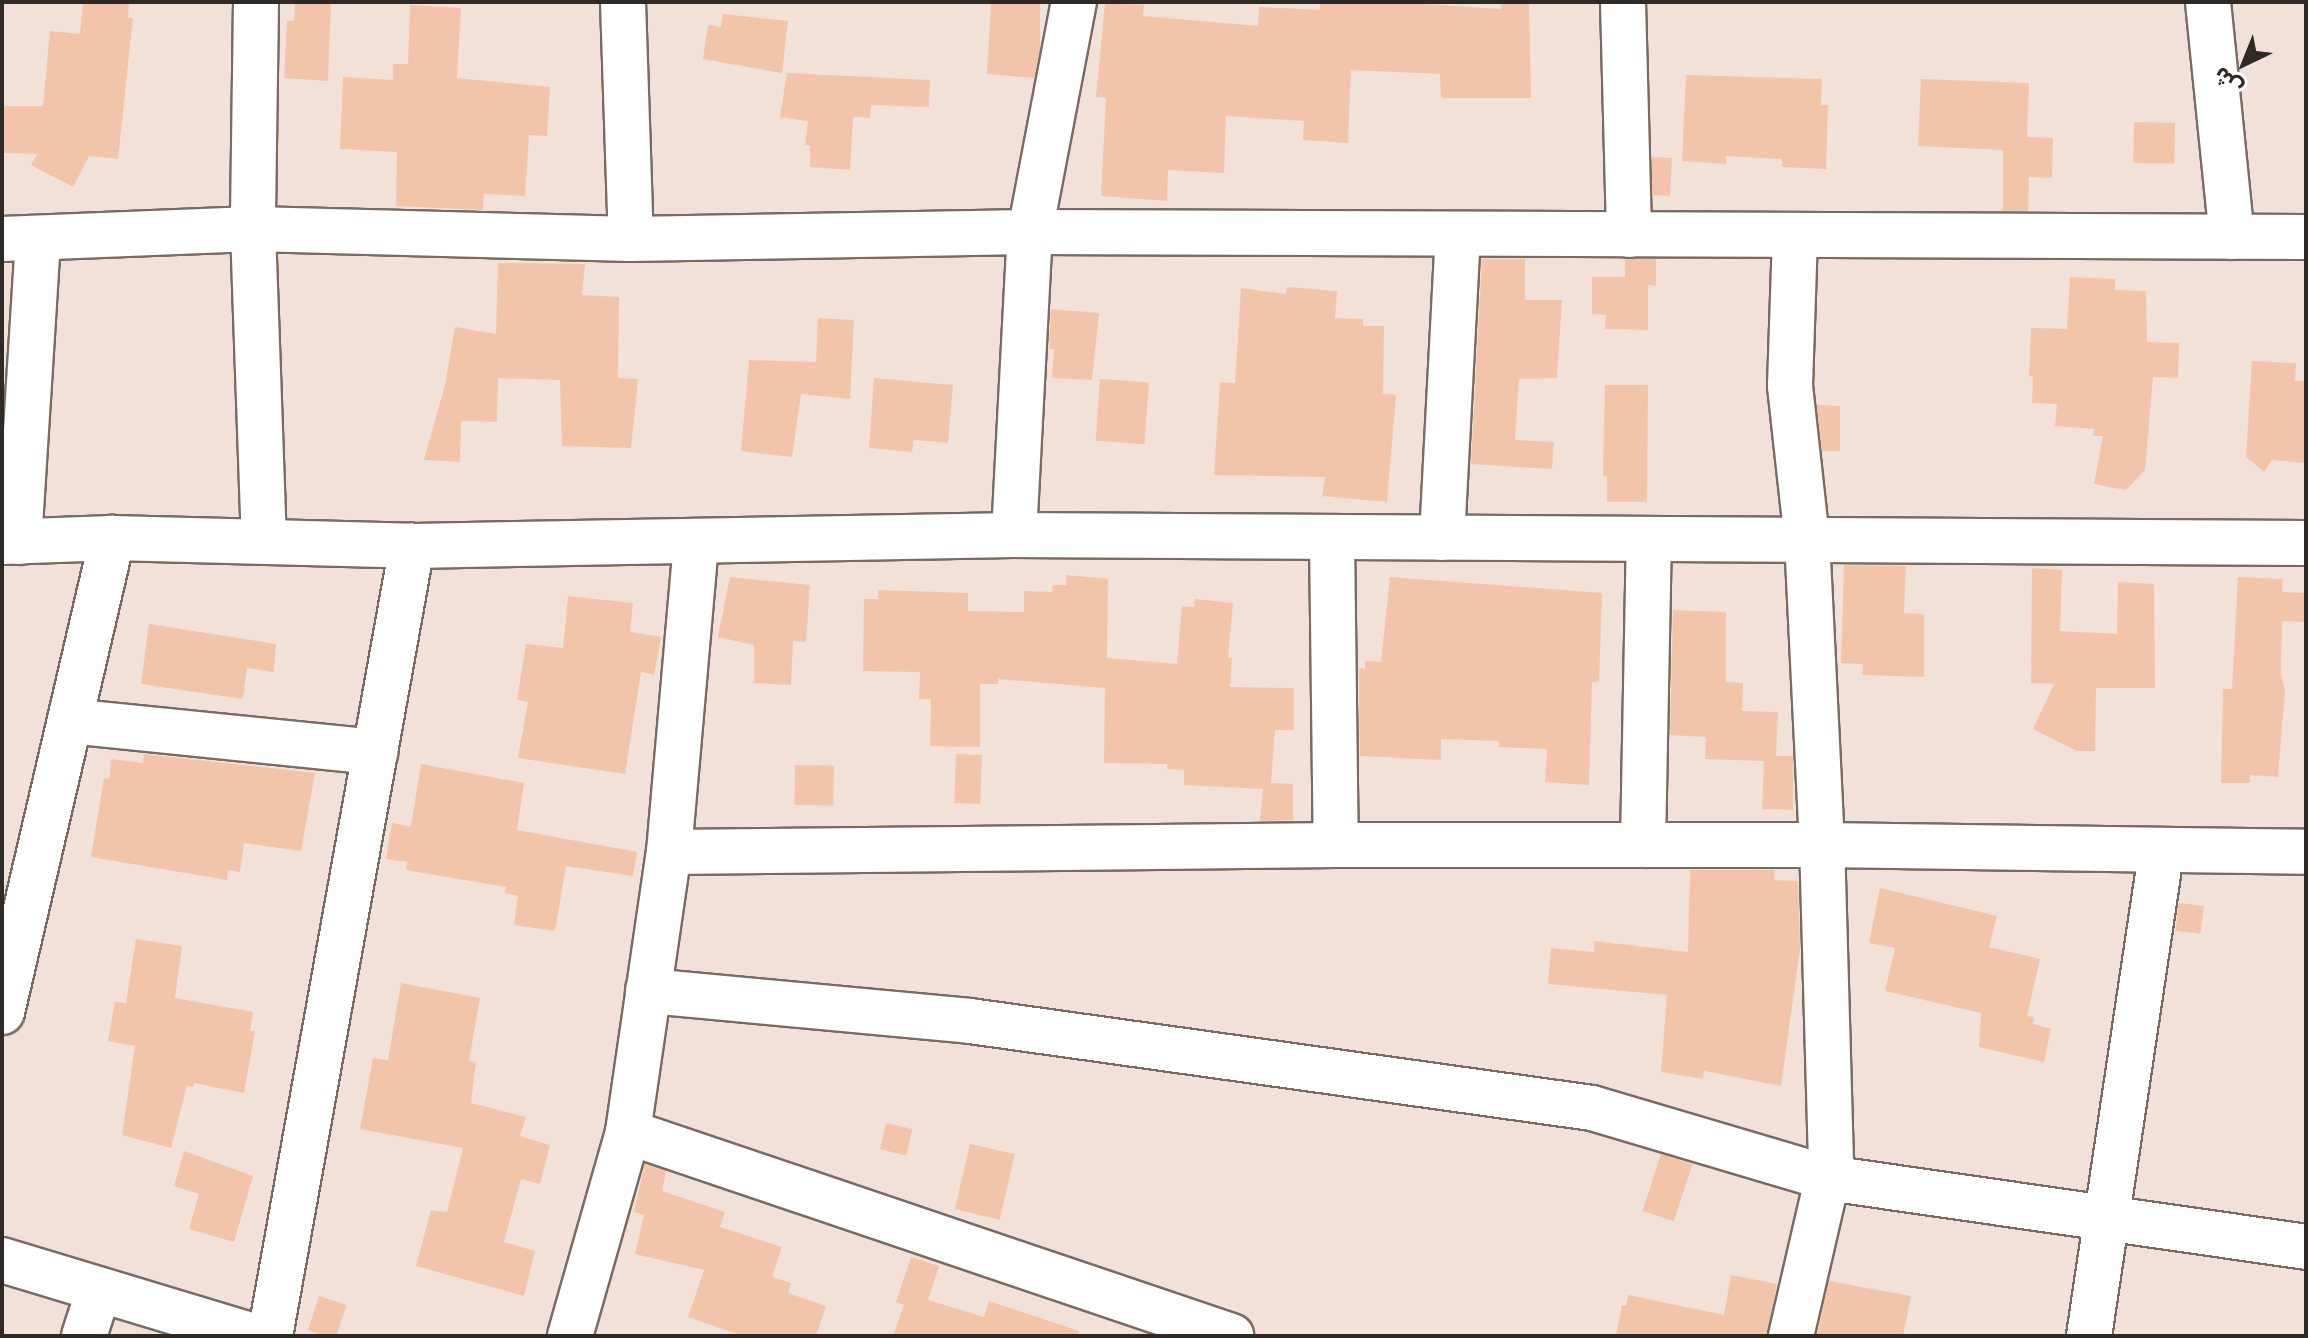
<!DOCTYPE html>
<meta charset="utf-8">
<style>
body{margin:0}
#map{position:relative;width:2308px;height:1338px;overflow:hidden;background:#f1e1d8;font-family:"Space Grotesk","Noto Sans Arabic",sans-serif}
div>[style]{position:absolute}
.building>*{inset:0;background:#f2c5aa;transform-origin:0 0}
.roads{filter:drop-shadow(2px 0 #796b63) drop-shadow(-2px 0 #796b63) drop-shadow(0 2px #796b63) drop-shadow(0 -2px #796b63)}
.minor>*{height:44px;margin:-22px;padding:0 22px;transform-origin:22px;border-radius:22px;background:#fff}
span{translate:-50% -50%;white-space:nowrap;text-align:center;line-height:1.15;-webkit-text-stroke:6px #fff;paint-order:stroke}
.frame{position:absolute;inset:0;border:4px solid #302a27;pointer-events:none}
.north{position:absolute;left:2204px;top:24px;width:80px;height:80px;-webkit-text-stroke:6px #fff;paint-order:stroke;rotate:223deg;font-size:22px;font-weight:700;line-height:32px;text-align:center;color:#302a27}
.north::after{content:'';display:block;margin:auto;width:28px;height:36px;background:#302a27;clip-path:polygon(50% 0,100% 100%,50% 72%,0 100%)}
</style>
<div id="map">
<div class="building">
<div style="clip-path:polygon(83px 2px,129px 2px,128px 18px,133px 18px,118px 159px,89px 156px,73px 187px,31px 165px,37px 154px,2px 153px,2px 106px,43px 106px,50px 31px,80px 34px)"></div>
<div style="clip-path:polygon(295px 2px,331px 2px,328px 81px,284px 78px,287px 21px,294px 21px)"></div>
<div style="clip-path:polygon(991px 2px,1040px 4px,1040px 49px,1034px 78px,987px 74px)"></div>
<div style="clip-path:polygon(1320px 2px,1394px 2px,1501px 9px,1501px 3px,1529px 3px,1531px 98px,1441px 98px,1440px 74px,1351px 70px,1348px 143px,1303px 140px,1304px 121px,1226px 116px,1224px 173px,1168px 170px,1167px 201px,1101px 196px,1106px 98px,1096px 97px,1105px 3px,1144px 5px,1143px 16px,1258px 26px,1259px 7px,1320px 10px)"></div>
<div style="clip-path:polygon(410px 5px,461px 8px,457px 78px,550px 87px,547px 136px,529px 135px,525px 196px,484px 194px,483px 210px,396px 206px,397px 152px,340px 149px,343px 77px,393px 80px,393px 64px,408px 64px)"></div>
<div style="clip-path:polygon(723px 14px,788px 21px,782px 73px,703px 59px,708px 25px,721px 27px)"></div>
<div style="clip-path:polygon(787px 73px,930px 80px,929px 107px,871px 105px,870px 118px,853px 117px,850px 170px,810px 167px,810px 145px,805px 145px,808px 121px,780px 117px)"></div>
<div style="clip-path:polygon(1686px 75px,1822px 79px,1821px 105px,1828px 105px,1826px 169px,1782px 167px,1782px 159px,1726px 156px,1726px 164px,1682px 161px)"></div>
<div style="clip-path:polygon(1921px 79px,2029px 83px,2027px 137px,2053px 138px,2052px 178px,2029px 177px,2028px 211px,2003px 211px,2003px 150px,1918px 146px)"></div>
<div style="left:2134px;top:122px;width:41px;height:41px;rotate:1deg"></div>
<div style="left:1652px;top:157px;width:20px;height:38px;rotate:3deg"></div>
<div style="clip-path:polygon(1482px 259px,1525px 259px,1525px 300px,1562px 300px,1557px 378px,1519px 379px,1515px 440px,1554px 442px,1552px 469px,1471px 464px)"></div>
<div style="clip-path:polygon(1625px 259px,1656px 259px,1656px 286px,1648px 285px,1648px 330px,1605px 329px,1606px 315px,1592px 314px,1592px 277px,1625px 277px)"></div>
<div style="clip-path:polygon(498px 263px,585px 264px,582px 295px,619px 297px,618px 378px,638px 379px,631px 448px,562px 446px,560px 380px,498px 378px,497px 422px,461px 421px,460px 462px,424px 460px,445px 385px,455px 327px,496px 334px)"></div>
<div style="clip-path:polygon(2070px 277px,2115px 279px,2115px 290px,2146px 291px,2147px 342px,2179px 343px,2178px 378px,2153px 377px,2145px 470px,2126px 490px,2094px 484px,2103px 436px,2093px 436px,2094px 429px,2055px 426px,2057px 404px,2032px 403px,2033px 377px,2029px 376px,2031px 328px,2067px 329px)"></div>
<div style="clip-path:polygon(1287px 287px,1337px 291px,1335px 318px,1363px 319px,1363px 326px,1384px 326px,1383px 394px,1396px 395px,1387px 502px,1322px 496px,1325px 477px,1214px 475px,1220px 382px,1235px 383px,1241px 288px,1286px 294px)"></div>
<div style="clip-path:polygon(1051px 309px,1099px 313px,1092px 380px,1052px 378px,1054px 349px,1049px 349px)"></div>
<div style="clip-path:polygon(818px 318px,854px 320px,850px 399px,801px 394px,792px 457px,741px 451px,749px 360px,816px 362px)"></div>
<div style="clip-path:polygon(2252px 361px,2296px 363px,2295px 381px,2306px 381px,2306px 463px,2272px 460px,2264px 472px,2246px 457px)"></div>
<div style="clip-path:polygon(874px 378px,953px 385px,948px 443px,914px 440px,912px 452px,869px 448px)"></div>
<div style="left:1100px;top:379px;width:49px;height:62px;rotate:4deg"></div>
<div style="clip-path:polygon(1605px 385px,1648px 385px,1647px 502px,1607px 502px,1607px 476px,1603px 476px)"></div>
<div style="clip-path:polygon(1817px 405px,1840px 406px,1840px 451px,1822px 451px)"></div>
<div style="clip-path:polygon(1844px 565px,1906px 566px,1904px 613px,1924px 614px,1924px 677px,1862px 675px,1863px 664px,1841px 663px)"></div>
<div style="clip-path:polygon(2032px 568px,2062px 570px,2060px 631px,2117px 634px,2118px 582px,2154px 584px,2155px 688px,2096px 688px,2095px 751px,2077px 751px,2033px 729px,2054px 684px,2031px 683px)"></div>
<div style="clip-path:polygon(1066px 575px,1108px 579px,1107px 658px,1177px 664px,1182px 606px,1194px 607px,1195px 599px,1233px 603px,1228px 658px,1232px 658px,1230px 687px,1294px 688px,1294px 730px,1275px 730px,1271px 783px,1293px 784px,1293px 820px,1260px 821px,1263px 789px,1184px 785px,1184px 770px,1167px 769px,1167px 764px,1104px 763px,1105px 688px,998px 679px,998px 684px,980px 684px,980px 747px,930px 746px,931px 699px,919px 699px,920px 672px,863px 671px,864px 599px,878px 599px,878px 590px,968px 593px,968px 611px,1024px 612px,1024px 591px,1052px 592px,1053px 585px,1066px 585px)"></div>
<div style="clip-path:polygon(730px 577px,810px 585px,806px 642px,793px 641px,791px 685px,754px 683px,754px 645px,718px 637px)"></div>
<div style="clip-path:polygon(1390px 577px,1602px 593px,1599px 682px,1592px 682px,1589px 785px,1545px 782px,1547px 749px,1499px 747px,1499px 741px,1441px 739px,1441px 760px,1360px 756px,1359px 668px,1365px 669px,1365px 661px,1381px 662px)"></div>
<div style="clip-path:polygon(2238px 577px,2283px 579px,2282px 592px,2306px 593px,2306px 622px,2282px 621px,2281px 674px,2285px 691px,2278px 777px,2250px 775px,2250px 783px,2221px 783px,2223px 689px,2232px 689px)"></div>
<div style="clip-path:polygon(568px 596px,633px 603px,630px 632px,661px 637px,654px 675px,641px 672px,625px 774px,518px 758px,528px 702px,517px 700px,526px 644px,563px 648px)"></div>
<div style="clip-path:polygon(1673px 610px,1726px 612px,1726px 682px,1743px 683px,1742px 711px,1778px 712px,1776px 756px,1793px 756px,1793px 810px,1762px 809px,1764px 761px,1705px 759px,1706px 737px,1670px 735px)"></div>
<div style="clip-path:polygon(149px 624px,276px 644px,274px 672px,247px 668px,243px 699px,141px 684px)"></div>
<div style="clip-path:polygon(144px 754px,315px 773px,301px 851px,244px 843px,240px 872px,228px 870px,227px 880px,91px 857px,104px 778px,109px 779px,111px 759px,143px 763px)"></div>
<div style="left:956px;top:754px;width:26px;height:49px;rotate:2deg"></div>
<div style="clip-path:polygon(421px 764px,524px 783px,517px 830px,637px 852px,633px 876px,566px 866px,555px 931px,514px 925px,518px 896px,505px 893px,506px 887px,406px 870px,407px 862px,386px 859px,392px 823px,411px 827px)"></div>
<div style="left:795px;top:765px;width:39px;height:40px;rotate:1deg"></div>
<div style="clip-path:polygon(1690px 870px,1775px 870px,1774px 880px,1798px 881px,1800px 949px,1781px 1086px,1704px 1071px,1703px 1079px,1661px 1072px,1667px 995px,1548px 984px,1551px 948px,1594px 952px,1594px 941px,1688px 952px)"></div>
<div style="clip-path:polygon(1880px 888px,1997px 916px,1989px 947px,2040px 959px,2027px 1016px,2034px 1017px,2033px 1024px,2051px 1029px,2044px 1062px,1979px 1047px,1981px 1013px,1885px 991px,1895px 948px,1869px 943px)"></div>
<div style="left:2179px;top:903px;width:25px;height:28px;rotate:7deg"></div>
<div style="clip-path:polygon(136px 939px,182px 946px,175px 998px,253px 1012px,250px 1031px,255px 1031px,244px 1093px,194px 1083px,193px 1087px,187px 1085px,171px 1148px,122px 1135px,135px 1046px,108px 1041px,115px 1002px,126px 1003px)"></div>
<div style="clip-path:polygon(401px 983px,480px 998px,469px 1061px,476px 1062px,471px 1103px,526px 1117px,520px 1136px,550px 1145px,540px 1184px,521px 1179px,504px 1242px,535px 1251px,524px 1296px,416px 1266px,431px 1210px,447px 1212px,463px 1148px,360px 1129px,373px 1058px,388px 1060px)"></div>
<div style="left:886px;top:1123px;width:27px;height:27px;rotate:13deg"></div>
<div style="left:970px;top:1144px;width:46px;height:67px;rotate:13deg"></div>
<div style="clip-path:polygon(184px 1151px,253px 1176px,234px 1242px,189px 1229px,199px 1194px,174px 1186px)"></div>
<div style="left:1661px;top:1154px;width:33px;height:60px;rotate:18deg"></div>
<div style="clip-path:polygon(645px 1164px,666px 1171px,662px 1191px,725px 1212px,720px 1227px,782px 1247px,772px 1277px,791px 1283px,788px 1293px,826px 1306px,816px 1336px,743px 1336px,688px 1317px,704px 1270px,635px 1254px,644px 1215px,634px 1212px)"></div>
<div style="clip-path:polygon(911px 1257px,939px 1266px,928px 1300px,984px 1317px,989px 1301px,1079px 1331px,1078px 1336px,893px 1336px,904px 1305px,896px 1302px)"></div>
<div style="clip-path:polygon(1731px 1275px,1777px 1284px,1767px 1336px,1616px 1336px,1622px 1305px,1626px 1306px,1628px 1295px,1724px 1315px)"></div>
<div style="clip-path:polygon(1829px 1281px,1911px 1296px,1903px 1336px,1817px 1336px)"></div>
<div style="left:319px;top:1296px;width:29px;height:36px;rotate:18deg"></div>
</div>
<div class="roads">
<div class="minor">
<div style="left:256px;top:2px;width:227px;rotate:90.8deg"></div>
<div style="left:253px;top:229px;width:312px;rotate:88deg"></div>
<div style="left:623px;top:2px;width:237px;rotate:88.1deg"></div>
<div style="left:1623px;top:2px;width:233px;rotate:88.5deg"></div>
<div style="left:2208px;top:2px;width:236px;rotate:84.2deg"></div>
<div style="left:2px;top:239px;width:251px;rotate:-2.3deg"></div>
<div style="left:253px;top:229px;width:378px;rotate:1.5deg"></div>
<div style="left:631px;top:239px;width:399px;rotate:-1deg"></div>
<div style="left:1030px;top:232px;width:1276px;rotate:0.22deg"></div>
<div style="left:1014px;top:535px;width:303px;rotate:-87deg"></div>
<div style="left:1030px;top:232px;width:234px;rotate:-79.2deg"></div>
<div style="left:1332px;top:537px;width:308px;rotate:89.3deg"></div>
<div style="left:1442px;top:538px;width:304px;rotate:-87deg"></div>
<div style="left:2px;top:542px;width:110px;rotate:-2.1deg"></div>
<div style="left:112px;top:538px;width:300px;rotate:1.5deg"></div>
<div style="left:412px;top:546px;width:602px;rotate:-1.05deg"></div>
<div style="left:1014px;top:535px;width:1292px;rotate:0.35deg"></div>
<div style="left:19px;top:542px;width:304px;rotate:-86.4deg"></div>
<div style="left:70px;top:721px;width:307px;rotate:5.8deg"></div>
<div style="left:1643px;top:845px;width:306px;rotate:-88.9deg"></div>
<div style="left:669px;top:852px;width:667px;rotate:-0.6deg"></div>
<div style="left:1336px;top:845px;width:486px"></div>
<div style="left:1822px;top:845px;width:484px;rotate:0.8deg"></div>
<div style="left:648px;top:991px;width:323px;rotate:5.3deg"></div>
<div style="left:970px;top:1021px;width:628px;rotate:7.96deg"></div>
<div style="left:1592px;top:1108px;width:246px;rotate:16.5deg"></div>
<div style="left:1828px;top:1178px;width:483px;rotate:8.2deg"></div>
<div style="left:2px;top:1012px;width:487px;rotate:-76.9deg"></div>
<div style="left:628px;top:1132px;width:637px;rotate:18.69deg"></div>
<div style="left:2px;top:1260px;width:263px;rotate:16.8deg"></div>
<div style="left:84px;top:1336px;width:48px;rotate:-71.9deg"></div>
<div style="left:270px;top:1336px;width:803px;rotate:-79.81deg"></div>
<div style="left:570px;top:1336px;width:212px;rotate:-74.1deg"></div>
<div style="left:628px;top:1132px;width:283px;rotate:-81.7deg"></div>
<div style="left:669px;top:852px;width:312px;rotate:-85deg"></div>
<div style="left:1791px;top:1336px;width:178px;rotate:-77deg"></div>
<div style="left:1831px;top:1163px;width:318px;rotate:-91.6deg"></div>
<div style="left:1822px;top:845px;width:305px;rotate:-92.8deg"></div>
<div style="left:1807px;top:540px;width:155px;rotate:-96.3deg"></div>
<div style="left:1790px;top:386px;width:151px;rotate:-88.1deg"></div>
<div style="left:2089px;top:1336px;width:491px;rotate:-81.5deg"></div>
</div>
</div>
<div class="frame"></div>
<div class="north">ش</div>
</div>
